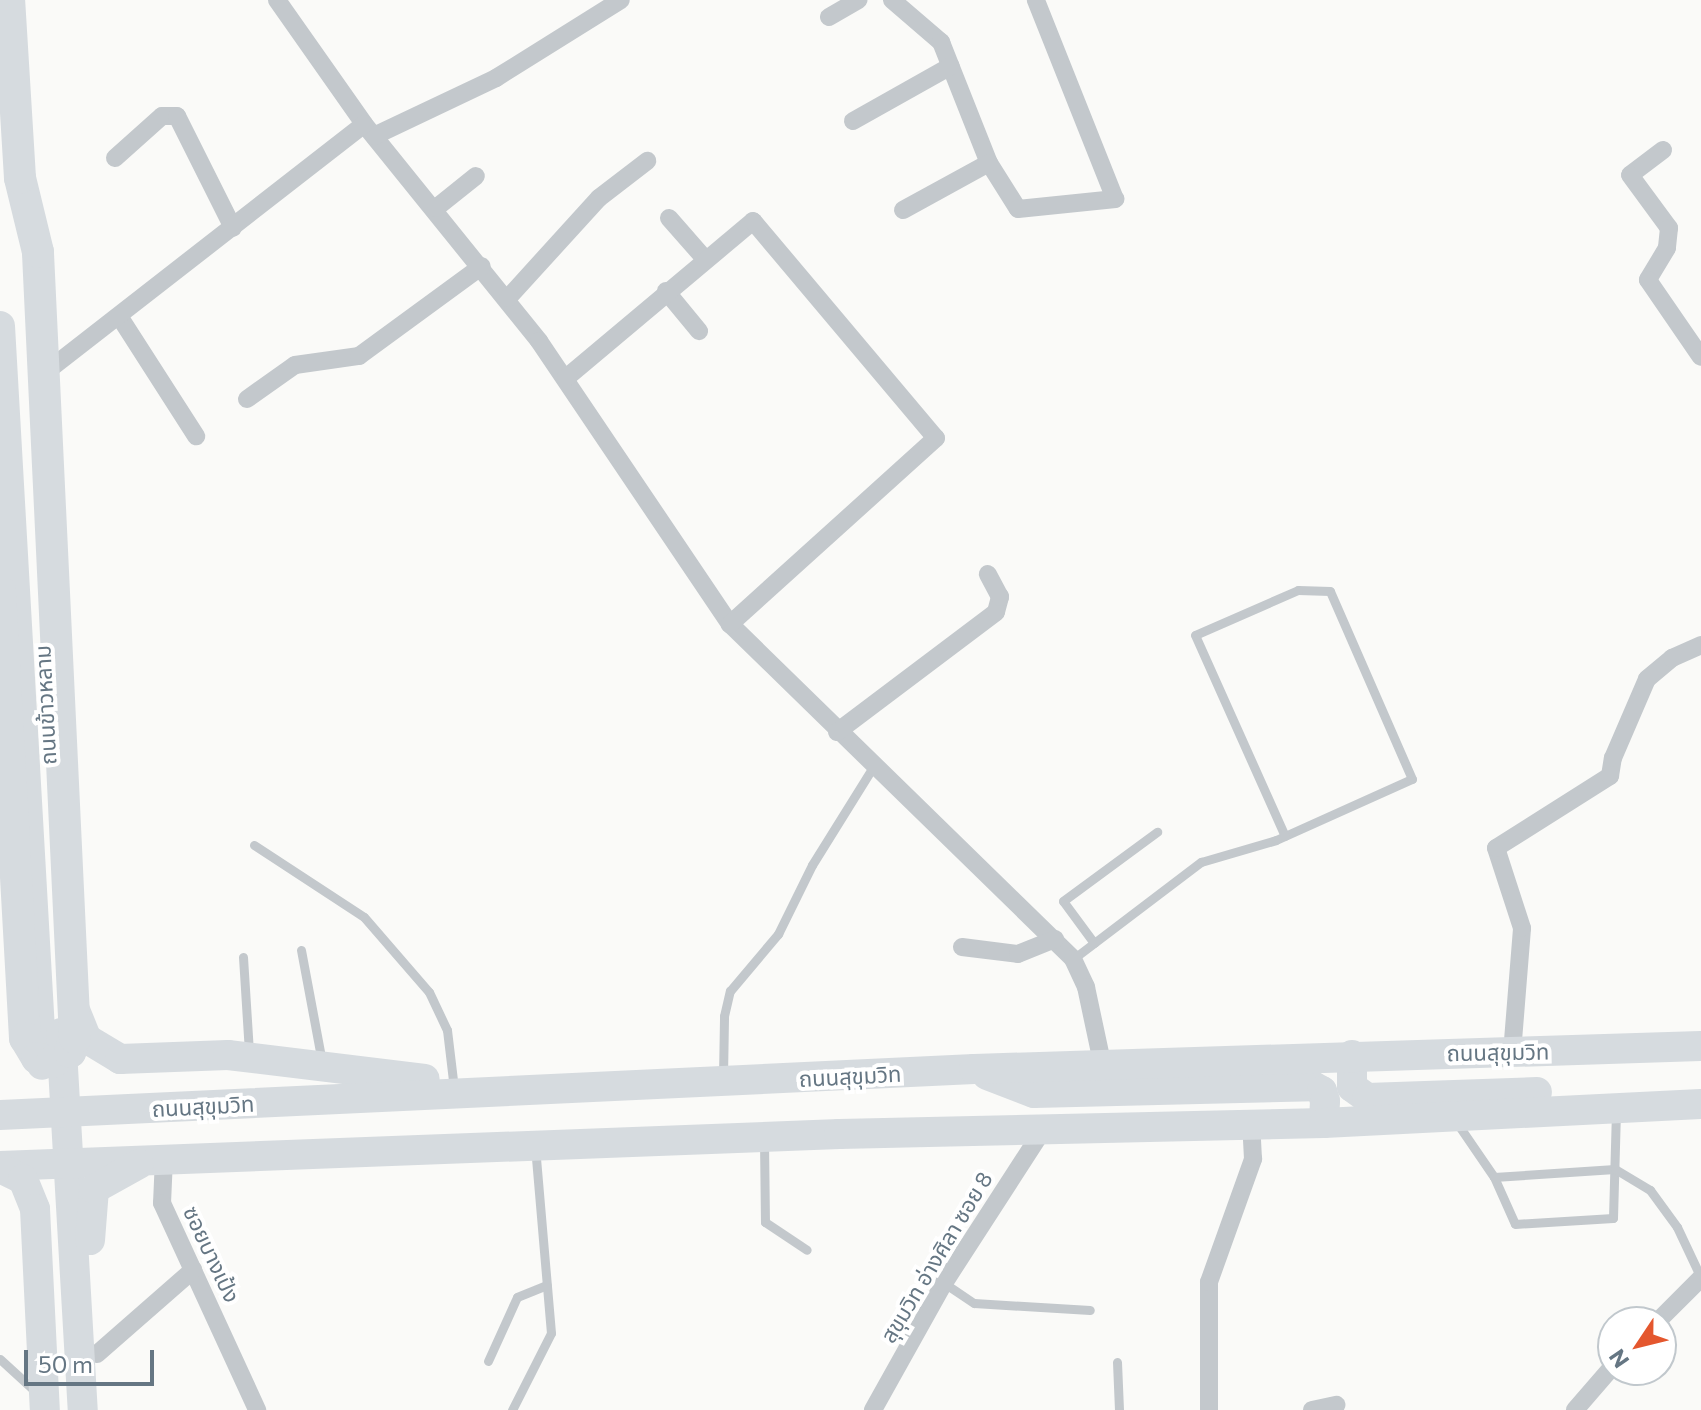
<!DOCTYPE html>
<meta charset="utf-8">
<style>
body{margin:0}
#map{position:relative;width:1701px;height:1410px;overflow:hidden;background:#fafaf8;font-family:Commissioner,"Noto Sans Thai",sans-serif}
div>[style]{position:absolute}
.service>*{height:9px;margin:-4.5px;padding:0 4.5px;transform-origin:4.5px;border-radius:4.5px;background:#c3c8cc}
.minor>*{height:18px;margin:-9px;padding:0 9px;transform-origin:9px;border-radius:9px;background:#c3c8cc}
.primary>*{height:30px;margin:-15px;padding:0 15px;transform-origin:15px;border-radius:15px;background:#d6dbdf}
.trunk>*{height:32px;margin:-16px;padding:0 16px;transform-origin:16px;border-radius:16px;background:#d6dbdf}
span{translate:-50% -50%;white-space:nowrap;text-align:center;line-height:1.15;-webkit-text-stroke:8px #fff;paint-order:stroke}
.street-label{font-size:22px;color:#657683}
.north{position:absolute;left:1597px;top:1306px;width:80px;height:80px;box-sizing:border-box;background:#fff;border:2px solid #c1c8cd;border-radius:50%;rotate:235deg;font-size:22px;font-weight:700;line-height:32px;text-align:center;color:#657683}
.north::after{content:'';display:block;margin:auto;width:28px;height:36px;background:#e4572e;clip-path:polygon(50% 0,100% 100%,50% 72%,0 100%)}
.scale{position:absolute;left:24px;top:1350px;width:130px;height:36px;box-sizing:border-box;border:4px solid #657683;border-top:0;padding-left:10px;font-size:24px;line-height:28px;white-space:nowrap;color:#657683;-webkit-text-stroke:6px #fff;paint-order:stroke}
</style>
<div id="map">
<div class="service">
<div style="left:254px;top:845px;width:131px;rotate:33.2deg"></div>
<div style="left:364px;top:917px;width:99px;rotate:49.1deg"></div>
<div style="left:429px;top:992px;width:42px;rotate:64.7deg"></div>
<div style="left:447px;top:1030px;width:50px;rotate:83.2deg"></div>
<div style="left:1094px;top:943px;width:52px;rotate:-126.4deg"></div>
<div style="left:1063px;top:901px;width:117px;rotate:-36.3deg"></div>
<div style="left:301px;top:950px;width:114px;rotate:79.4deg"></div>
<div style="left:243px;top:957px;width:96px;rotate:86.4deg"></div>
<div style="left:1073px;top:959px;width:161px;rotate:-37.2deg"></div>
<div style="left:1201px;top:862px;width:78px;rotate:-16.3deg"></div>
<div style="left:1276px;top:840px;width:149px;rotate:-24.2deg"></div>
<div style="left:1412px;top:779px;width:205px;rotate:-113.6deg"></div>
<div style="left:1330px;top:591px;width:32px;rotate:-178deg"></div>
<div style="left:1298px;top:590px;width:112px;rotate:156.4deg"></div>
<div style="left:1195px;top:635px;width:220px;rotate:65.9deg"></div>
<div style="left:723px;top:1076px;width:60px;rotate:-89deg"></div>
<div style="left:724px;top:1016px;width:26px;rotate:-77deg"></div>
<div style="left:730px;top:991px;width:75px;rotate:-49.9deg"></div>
<div style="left:778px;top:934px;width:77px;rotate:-63.8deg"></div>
<div style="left:812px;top:865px;width:115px;rotate:-58.1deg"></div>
<div style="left:1457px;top:1123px;width:65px;rotate:55.6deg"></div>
<div style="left:1494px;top:1177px;width:51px;rotate:65.9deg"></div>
<div style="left:1515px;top:1224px;width:98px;rotate:-3.5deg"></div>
<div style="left:1613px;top:1218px;width:107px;rotate:-88.4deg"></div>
<div style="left:764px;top:1141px;width:81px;rotate:89.3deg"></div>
<div style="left:765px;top:1222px;width:50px;rotate:33.7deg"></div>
<div style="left:1494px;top:1177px;width:121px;rotate:-3.8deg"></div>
<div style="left:1615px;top:1169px;width:41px;rotate:31deg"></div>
<div style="left:1650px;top:1190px;width:46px;rotate:53.9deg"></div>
<div style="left:1677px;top:1227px;width:56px;rotate:64.8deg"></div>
<div style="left:944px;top:1283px;width:36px;rotate:34deg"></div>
<div style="left:974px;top:1303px;width:116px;rotate:3.5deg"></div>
<div style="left:0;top:1359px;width:49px;rotate:42.5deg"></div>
<div style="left:488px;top:1361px;width:70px;rotate:-65.6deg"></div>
<div style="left:517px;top:1297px;width:32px;rotate:-22deg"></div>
<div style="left:1117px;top:1362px;width:48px;rotate:87.6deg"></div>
<div style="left:512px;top:1410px;width:86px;rotate:-63.1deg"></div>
<div style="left:551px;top:1333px;width:186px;rotate:-94.9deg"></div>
</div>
<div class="minor">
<div style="left:277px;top:0;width:151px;rotate:54.9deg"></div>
<div style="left:364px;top:124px;width:279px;rotate:51.1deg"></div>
<div style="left:539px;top:341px;width:341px;rotate:56deg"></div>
<div style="left:730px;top:624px;width:479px;rotate:44.3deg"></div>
<div style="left:1073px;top:959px;width:31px;rotate:65deg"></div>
<div style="left:1086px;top:987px;width:82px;rotate:78deg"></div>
<div style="left:892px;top:0;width:65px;rotate:40.6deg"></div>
<div style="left:941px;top:42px;width:130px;rotate:68.4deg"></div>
<div style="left:989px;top:163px;width:54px;rotate:57.8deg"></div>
<div style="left:1018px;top:209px;width:98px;rotate:-5.9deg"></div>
<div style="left:1115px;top:199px;width:214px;rotate:-111.7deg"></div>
<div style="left:829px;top:17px;width:34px;rotate:-30deg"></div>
<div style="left:853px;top:121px;width:112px;rotate:-29.3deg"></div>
<div style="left:374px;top:136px;width:135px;rotate:-25.4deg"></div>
<div style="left:496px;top:78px;width:147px;rotate:-32deg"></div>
<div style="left:1663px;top:150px;width:41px;rotate:142.9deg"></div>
<div style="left:1630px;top:175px;width:66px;rotate:53.7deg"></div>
<div style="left:1669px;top:228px;width:20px;rotate:96deg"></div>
<div style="left:1667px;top:248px;width:37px;rotate:121deg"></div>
<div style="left:1648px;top:280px;width:93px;rotate:55.5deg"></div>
<div style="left:115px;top:158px;width:63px;rotate:-41.8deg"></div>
<div style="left:162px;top:116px;width:15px"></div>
<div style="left:177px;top:116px;width:125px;rotate:63.4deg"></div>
<div style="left:436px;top:208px;width:51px;rotate:-38.7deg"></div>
<div style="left:903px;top:210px;width:98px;rotate:-28.7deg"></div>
<div style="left:669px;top:218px;width:55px;rotate:48.7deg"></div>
<div style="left:666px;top:291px;width:52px;rotate:50.5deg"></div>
<div style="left:508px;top:298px;width:135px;rotate:-47.7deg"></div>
<div style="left:599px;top:198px;width:61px;rotate:-37.6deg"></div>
<div style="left:119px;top:316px;width:143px;rotate:57.3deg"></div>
<div style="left:42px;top:375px;width:408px;rotate:-37.9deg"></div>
<div style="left:566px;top:378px;width:244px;rotate:-40deg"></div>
<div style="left:753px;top:221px;width:284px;rotate:49.9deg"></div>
<div style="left:936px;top:438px;width:278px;rotate:137.9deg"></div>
<div style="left:247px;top:399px;width:59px;rotate:-35.3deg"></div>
<div style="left:295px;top:365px;width:65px;rotate:-8deg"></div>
<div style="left:359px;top:356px;width:152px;rotate:-36.2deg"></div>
<div style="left:837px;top:732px;width:199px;rotate:-37deg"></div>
<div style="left:996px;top:612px;width:16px;rotate:-75deg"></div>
<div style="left:1000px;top:597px;width:26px;rotate:-118deg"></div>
<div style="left:962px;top:947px;width:56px;rotate:7.1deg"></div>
<div style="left:1018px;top:954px;width:40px;rotate:-22deg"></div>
<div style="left:1512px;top:1053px;width:125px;rotate:-85.4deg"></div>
<div style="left:1522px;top:928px;width:84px;rotate:-108deg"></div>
<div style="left:1496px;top:848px;width:135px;rotate:-32.3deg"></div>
<div style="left:1610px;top:776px;width:18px;rotate:-81deg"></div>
<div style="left:1613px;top:758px;width:86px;rotate:-66.7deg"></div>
<div style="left:1647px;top:679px;width:33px;rotate:-40deg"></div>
<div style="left:1672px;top:658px;width:32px;rotate:-24deg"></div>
<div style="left:164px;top:1158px;width:45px;rotate:92.5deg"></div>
<div style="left:162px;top:1203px;width:228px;rotate:65.3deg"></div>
<div style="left:1657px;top:1322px;width:62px;rotate:-45deg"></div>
<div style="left:97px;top:1354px;width:128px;rotate:-41.2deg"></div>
<div style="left:873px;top:1410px;width:145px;rotate:-60.8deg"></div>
<div style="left:944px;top:1283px;width:182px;rotate:-57.1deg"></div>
<div style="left:1209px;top:1410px;width:128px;rotate:-90deg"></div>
<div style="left:1209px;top:1282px;width:131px;rotate:-70.3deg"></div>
<div style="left:1253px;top:1159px;width:34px;rotate:-93deg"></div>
<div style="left:1312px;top:1410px;width:25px;rotate:-12deg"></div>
<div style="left:1575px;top:1410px;width:58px;rotate:-49.2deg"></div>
</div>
<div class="primary">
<div style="left:0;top:326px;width:740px;rotate:86.75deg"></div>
<div style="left:73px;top:1005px;width:37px;rotate:68deg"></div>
<div style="left:87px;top:1039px;width:39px;rotate:31deg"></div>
<div style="left:120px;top:1059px;width:108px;rotate:-2.1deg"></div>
<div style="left:228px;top:1055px;width:198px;rotate:6.9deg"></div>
<div style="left:61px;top:1033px;width:378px;rotate:86.7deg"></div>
<div style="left:1352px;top:1055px;width:32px;rotate:90deg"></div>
<div style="left:1352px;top:1087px;width:19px;rotate:36deg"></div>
<div style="left:1367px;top:1098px;width:170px;rotate:-2deg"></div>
<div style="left:987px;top:1075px;width:50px;rotate:21deg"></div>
<div style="left:1034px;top:1093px;width:279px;rotate:-1.4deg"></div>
<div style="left:1313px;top:1086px;width:10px;rotate:29deg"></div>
<div style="left:1322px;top:1091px;width:10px;rotate:73deg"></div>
<div style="left:1325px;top:1101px;width:22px;rotate:93deg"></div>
<div style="left:0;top:1115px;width:975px;rotate:-2.7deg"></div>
<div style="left:974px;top:1069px;width:727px;rotate:-1.81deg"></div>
<div style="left:0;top:1166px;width:840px;rotate:-2.18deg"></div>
<div style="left:839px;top:1134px;width:485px;rotate:-1.3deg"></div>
<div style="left:1324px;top:1123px;width:377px;rotate:-2.9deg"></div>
<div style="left:0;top:1168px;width:25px;rotate:26deg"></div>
<div style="left:23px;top:1179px;width:32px;rotate:68deg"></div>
<div style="left:35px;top:1209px;width:201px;rotate:87.2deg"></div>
<div style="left:90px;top:1240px;width:51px;rotate:-85.5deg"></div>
<div style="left:94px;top:1189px;width:51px;rotate:-29.1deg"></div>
</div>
<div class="trunk">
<div style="left:0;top:591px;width:448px;rotate:86.8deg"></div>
<div style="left:25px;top:1038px;width:23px;rotate:59deg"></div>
<div style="left:37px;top:1058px;width:16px;rotate:15deg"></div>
<div style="left:52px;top:1062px;width:21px;rotate:-29deg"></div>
<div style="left:70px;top:1052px;width:15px;rotate:-70deg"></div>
<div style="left:75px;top:1038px;width:787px;rotate:-92.7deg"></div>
<div style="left:38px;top:252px;width:76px;rotate:-103.7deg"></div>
<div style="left:20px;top:178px;width:178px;rotate:-93.5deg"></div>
</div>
<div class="street-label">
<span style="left:45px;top:705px;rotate:-93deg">ถนนข้าวหลาม</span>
<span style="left:1498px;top:1052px;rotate:-1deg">ถนนสุขุมวิท</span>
<span style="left:850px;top:1076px;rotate:-3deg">ถนนสุขุมวิท</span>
<span style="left:203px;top:1106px;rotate:-3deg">ถนนสุขุมวิท</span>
<span style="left:212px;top:1254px;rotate:65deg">ซอยบางเป้ง</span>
<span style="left:936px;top:1257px;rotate:-59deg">สุขุมวิท อ่างศิลา ซอย 8</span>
</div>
<div class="north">N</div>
<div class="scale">50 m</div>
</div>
